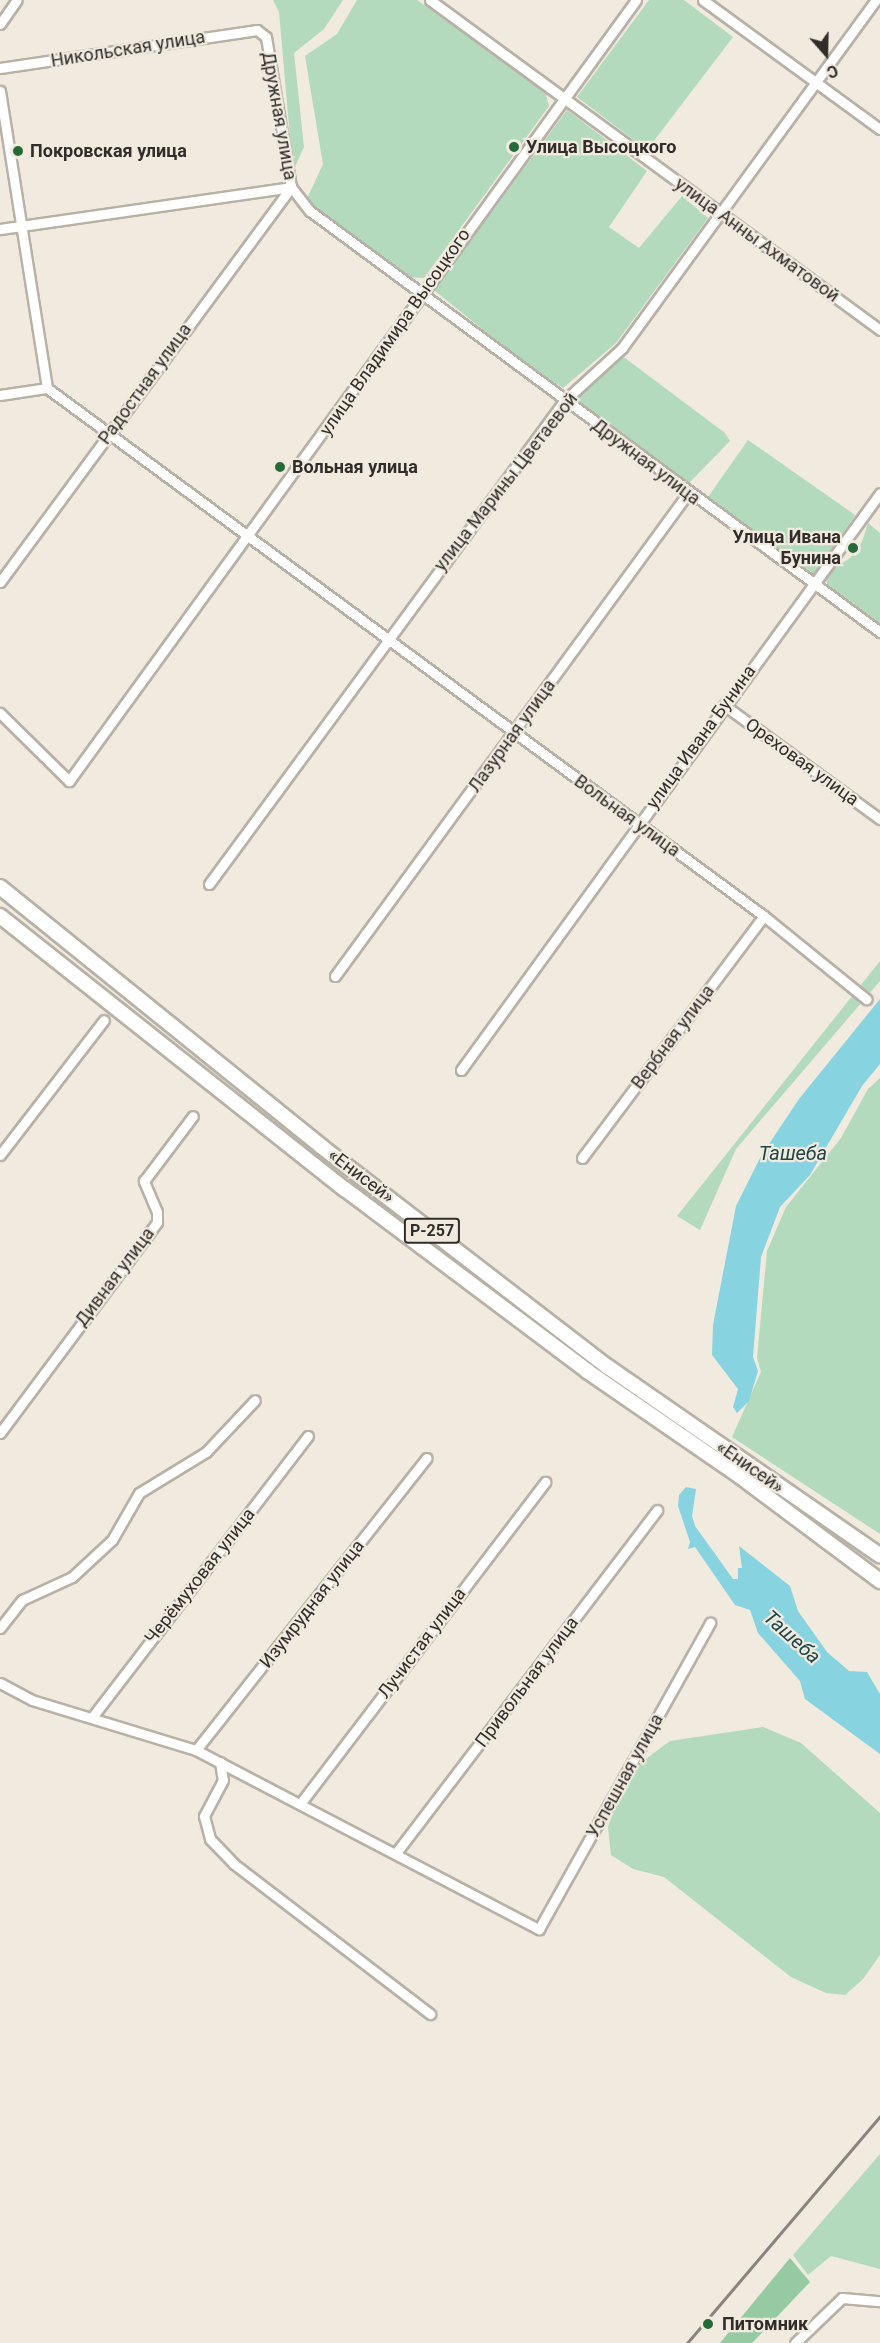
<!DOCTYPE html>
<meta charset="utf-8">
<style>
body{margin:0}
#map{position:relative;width:880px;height:2343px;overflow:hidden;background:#f0eadf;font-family:Roboto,sans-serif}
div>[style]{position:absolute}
.green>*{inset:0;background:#b3dabc;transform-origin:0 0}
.forest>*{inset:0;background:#96caa3}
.water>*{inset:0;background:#87d4e0}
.roads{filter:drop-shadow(2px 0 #b7b1a6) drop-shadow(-2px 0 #b7b1a6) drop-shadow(0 2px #b7b1a6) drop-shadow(0 -2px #b7b1a6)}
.minor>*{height:9px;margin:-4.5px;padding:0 4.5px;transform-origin:4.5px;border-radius:4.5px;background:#fff}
.highway>*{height:14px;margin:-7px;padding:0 7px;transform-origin:7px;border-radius:7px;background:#fff}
.rail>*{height:3px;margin:-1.5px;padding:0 1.5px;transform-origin:1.5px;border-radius:1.5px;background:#89847d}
.dots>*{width:16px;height:16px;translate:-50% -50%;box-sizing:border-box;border:3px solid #f0eadf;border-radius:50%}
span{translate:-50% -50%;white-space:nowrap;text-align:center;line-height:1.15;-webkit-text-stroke:4.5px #f0eadf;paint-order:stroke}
.shield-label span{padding:2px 4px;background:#f0eadf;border:2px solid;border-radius:4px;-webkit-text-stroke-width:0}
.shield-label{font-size:16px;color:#312e2a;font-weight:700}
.street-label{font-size:18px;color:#312e2a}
.poi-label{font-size:18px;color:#312e2a;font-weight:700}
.left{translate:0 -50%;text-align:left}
.right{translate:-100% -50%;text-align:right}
.water-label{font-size:20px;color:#1f4449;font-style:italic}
.north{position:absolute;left:796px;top:24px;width:60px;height:60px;-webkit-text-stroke:4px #f0eadf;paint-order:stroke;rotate:160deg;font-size:16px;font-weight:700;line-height:24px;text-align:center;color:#312e2a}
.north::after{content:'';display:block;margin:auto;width:21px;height:27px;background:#312e2a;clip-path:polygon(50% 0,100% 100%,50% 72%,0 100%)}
</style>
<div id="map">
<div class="green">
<div style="clip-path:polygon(273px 0,343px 0,324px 29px,294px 53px,304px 147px,293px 171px,279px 12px)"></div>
<div style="clip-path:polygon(357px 0,417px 0,545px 91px,549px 106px,424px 278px,403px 277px,306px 201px,323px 164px,305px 56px,337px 34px)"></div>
<div style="clip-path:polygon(649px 0,684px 0,733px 37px,647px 150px,577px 97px)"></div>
<div style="clip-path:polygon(567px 110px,647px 171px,609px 227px,639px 248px,682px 196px,708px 218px,616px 343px,563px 388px,519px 359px,434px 290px)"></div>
<div style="clip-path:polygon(621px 355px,725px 433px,730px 441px,687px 485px,574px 402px)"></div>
<div style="left:748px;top:440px;width:131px;height:72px;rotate:35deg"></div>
<div style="clip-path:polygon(868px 523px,880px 533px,880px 623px,827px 584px,825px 574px,850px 558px,862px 542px)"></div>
<div style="clip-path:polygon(880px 961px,880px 981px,736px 1149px,700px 1230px,677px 1216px)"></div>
<div style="clip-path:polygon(880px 1078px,880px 1534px,732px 1437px,761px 1372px,757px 1358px,767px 1251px,786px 1207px,841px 1138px,868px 1089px)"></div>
<div style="clip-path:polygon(763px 1727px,801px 1743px,880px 1813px,880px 1955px,863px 1979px,845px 1995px,826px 1993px,791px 1977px,664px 1877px,633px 1869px,611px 1855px,608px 1827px,627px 1773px,670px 1741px)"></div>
<div style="clip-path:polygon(880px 2154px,880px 2269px,831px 2256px,808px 2275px,793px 2255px)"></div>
</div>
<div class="forest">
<div style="clip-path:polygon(790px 2258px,810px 2282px,752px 2343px,720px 2343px)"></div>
</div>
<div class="water">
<div style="clip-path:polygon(880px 999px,880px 1064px,862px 1086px,810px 1175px,780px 1207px,761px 1257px,753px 1357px,758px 1371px,749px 1401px,737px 1413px,733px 1407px,738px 1389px,712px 1355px,713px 1325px,736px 1206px,761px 1156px,799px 1099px)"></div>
<div style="clip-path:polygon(686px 1487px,696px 1489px,692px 1516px,695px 1526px,733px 1579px,738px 1579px,738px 1568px,742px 1568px,739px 1546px,790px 1586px,798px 1611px,827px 1652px,849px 1671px,867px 1672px,880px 1694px,880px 1754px,805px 1699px,800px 1681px,758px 1633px,750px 1610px,735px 1605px,695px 1547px,688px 1549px,690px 1542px,678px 1506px,679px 1495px)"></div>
</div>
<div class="roads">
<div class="minor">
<div style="left:430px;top:0;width:558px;rotate:36.25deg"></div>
<div style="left:703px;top:0;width:219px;rotate:36.1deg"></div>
<div style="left:0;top:24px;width:29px;rotate:-55deg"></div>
<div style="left:0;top:68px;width:260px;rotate:-8.4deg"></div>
<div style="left:257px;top:30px;width:11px;rotate:38deg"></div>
<div style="left:266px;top:37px;width:152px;rotate:80.5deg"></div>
<div style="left:291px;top:187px;width:31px;rotate:52deg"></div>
<div style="left:310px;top:211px;width:709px;rotate:36.45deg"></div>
<div style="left:0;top:91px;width:301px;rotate:81deg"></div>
<div style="left:47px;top:388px;width:890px;rotate:36.37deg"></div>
<div style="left:764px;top:916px;width:132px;rotate:39.1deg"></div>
<div style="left:0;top:229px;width:294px;rotate:-8.2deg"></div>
<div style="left:0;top:395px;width:48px;rotate:-8.5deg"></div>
<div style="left:0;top:582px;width:491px;rotate:-53.6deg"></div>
<div style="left:724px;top:705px;width:193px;rotate:36.2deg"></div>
<div style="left:0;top:713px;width:97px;rotate:44.6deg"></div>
<div style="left:69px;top:781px;width:965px;rotate:-54.02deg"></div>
<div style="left:209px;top:884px;width:599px;rotate:-53.68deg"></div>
<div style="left:564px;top:401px;width:79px;rotate:-42.4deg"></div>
<div style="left:622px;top:348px;width:431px;rotate:-53.9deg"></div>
<div style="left:335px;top:976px;width:598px;rotate:-53.84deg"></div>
<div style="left:461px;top:1070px;width:713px;rotate:-54.01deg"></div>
<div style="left:0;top:1155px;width:170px;rotate:-52.4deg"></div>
<div style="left:582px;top:1158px;width:303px;rotate:-53.1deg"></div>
<div style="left:0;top:1433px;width:263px;rotate:-53.3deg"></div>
<div style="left:157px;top:1222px;width:10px;rotate:-90deg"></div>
<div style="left:157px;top:1212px;width:34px;rotate:-113deg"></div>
<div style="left:144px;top:1181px;width:81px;rotate:-53deg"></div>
<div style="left:0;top:1628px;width:36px;rotate:-52deg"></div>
<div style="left:22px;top:1600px;width:55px;rotate:-24.7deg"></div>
<div style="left:72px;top:1577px;width:54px;rotate:-42.8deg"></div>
<div style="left:112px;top:1540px;width:54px;rotate:-60.1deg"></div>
<div style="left:139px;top:1493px;width:79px;rotate:-31.5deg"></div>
<div style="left:206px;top:1452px;width:71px;rotate:-46.7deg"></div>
<div style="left:0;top:1683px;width:36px;rotate:28deg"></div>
<div style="left:32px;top:1700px;width:171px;rotate:17deg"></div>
<div style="left:196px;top:1750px;width:387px;rotate:27.6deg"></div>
<div style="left:539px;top:1929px;width:351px;rotate:-60.8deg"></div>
<div style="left:93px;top:1716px;width:353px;rotate:-52.5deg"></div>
<div style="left:196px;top:1750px;width:372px;rotate:-51.7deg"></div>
<div style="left:220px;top:1762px;width:18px;rotate:81deg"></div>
<div style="left:223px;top:1780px;width:41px;rotate:117.8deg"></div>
<div style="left:204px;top:1816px;width:24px;rotate:75deg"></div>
<div style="left:210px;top:1839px;width:35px;rotate:46deg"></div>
<div style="left:234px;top:1864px;width:247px;rotate:37.4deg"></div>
<div style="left:300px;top:1804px;width:405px;rotate:-52.7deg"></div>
<div style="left:396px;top:1853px;width:431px;rotate:-52.7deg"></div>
<div style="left:795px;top:2343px;width:65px;rotate:-43.8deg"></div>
<div style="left:842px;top:2298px;width:38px;rotate:5deg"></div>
</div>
<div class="highway">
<div style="left:0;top:887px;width:414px;rotate:38.9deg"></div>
<div style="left:322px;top:1147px;width:361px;rotate:37.6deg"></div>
<div style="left:608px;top:1367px;width:331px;rotate:34.7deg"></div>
<div style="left:0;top:916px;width:440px;rotate:38.4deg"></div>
<div style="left:345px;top:1189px;width:303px;rotate:36.9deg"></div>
<div style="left:587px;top:1371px;width:187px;rotate:34.5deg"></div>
<div style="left:741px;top:1477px;width:174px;rotate:36.8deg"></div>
</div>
</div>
<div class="rail">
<div style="left:687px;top:2343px;width:298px;rotate:-49.6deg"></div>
</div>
<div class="dots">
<div style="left:514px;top:147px;background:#266b37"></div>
<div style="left:18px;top:151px;background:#266b37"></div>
<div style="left:280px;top:467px;background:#266b37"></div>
<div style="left:853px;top:548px;background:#266b37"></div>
<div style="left:708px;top:2324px;background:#266b37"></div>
</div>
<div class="shield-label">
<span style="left:432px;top:1231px">Р-257</span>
</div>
<div class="street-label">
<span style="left:128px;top:49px;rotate:-9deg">Никольская улица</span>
<span style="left:279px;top:116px;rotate:80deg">Дружная улица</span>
<span style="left:757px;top:240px;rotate:36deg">улица Анны Ахматовой</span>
<span style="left:395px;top:332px;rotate:-55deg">улица Владимира Высоцкого</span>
<span style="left:145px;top:384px;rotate:-54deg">Радостная улица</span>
<span style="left:646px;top:462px;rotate:37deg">Дружная улица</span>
<span style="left:506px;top:482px;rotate:-52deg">улица Марины Цветаевой</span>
<span style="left:512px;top:736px;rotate:-54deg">Лазурная улица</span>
<span style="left:701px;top:737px;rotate:-54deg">улица Ивана Бунина</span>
<span style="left:802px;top:762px;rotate:36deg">Ореховая улица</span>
<span style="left:627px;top:816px;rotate:36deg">Вольная улица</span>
<span style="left:673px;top:1037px;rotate:-53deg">Вербная улица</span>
<span style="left:361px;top:1176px;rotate:37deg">«Енисей»</span>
<span style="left:115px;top:1277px;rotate:-53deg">Дивная улица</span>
<span style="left:750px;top:1467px;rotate:35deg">«Енисей»</span>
<span style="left:200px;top:1576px;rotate:-52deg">Черёмуховая улица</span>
<span style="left:312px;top:1604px;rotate:-52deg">Изумрудная улица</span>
<span style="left:422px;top:1643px;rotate:-53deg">Лучистая улица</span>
<span style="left:527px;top:1682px;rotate:-53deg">Привольная улица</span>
<span style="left:625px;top:1776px;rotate:-61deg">Успешная улица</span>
</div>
<div class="poi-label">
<span class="left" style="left:526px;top:147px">Улица Высоцкого</span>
<span class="left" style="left:30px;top:151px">Покровская улица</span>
<span class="left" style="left:292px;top:467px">Вольная улица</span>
<span class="right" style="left:841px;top:548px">Улица Ивана<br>Бунина</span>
<span class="left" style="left:722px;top:2324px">Питомник</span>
</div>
<div class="water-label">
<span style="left:793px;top:1153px">Ташеба</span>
<span style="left:792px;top:1637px;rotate:42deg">Ташеба</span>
</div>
<div class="north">С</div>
</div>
